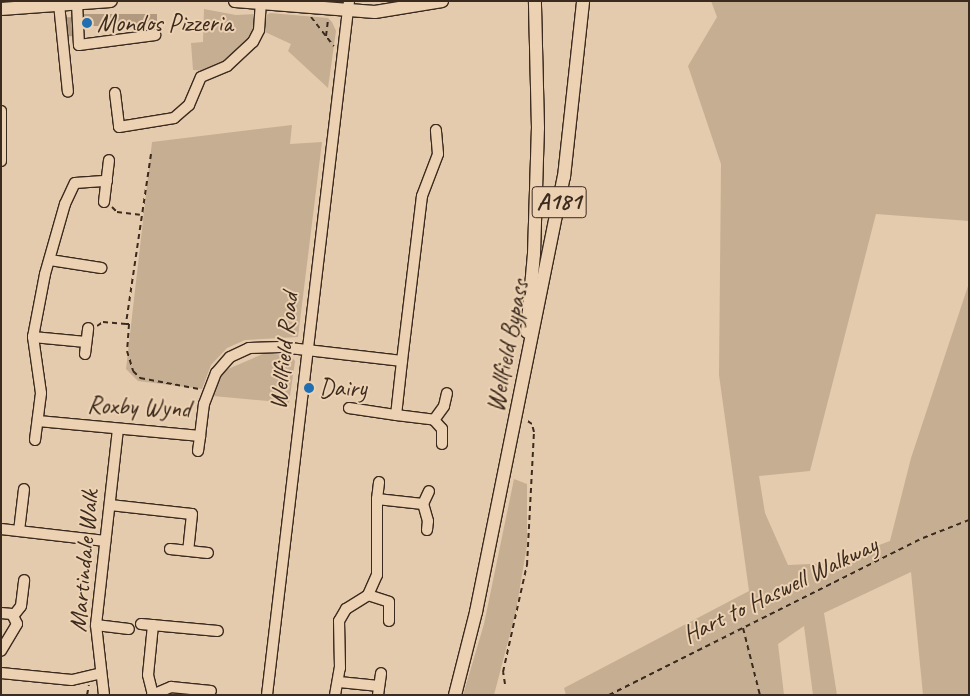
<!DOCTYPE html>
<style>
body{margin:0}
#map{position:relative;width:970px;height:696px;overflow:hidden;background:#e5cbad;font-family:Caveat,sans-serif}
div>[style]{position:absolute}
.green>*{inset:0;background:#c6ae93}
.building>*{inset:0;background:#b19980;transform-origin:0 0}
.path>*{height:2px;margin-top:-1px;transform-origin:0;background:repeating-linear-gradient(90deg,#3b2a1e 0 5px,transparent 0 9px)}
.roads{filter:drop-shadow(1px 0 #3b2a1e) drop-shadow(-1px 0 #3b2a1e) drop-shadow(0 1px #3b2a1e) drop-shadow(0 -1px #3b2a1e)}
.minor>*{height:10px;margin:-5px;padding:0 5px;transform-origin:5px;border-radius:5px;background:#ecd2b3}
.major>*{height:12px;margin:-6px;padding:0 6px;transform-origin:6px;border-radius:6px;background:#ecd2b3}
.dots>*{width:14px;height:14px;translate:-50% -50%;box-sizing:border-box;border:2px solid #ecd2b3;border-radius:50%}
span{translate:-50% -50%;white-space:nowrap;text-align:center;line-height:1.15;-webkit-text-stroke:4px #ecd2b3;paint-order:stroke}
.shield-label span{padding:1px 4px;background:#ecd2b3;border:1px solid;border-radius:4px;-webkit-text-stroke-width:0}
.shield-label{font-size:24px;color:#3b2a1e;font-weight:700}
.poi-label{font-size:25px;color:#3b2a1e}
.left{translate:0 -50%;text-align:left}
.street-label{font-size:25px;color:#3b2a1e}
.frame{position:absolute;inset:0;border:2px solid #3b2a1e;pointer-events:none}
</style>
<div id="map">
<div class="green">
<div style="clip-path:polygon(711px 1px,969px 1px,969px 221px,876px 214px,810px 471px,759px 476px,765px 513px,788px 565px,831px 563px,890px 541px,911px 458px,969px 283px,969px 695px,923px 695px,911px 572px,824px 613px,837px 695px,813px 695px,804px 626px,778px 644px,784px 695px,566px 695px,564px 688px,749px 591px,719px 375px,721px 164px,688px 66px,717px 17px)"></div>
<div style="clip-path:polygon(204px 9px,236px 15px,256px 14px,255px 29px,251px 40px,234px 58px,204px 71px,193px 70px,191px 43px,203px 42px)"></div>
<div style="clip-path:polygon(270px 13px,328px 18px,332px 22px,336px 31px,328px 88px,288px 51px,291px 44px,265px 32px,265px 16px)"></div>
<div style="clip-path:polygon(292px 125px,290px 144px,322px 142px,298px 337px,245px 340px,227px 348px,211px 365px,202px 389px,138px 381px,126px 369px,152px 142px)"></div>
<div style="clip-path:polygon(265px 353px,291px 356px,295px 361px,289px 403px,213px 396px,222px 375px,228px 369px)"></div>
<div style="clip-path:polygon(514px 479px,527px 484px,527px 545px,516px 611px,494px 695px,463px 695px,484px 624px)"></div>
</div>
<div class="building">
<div style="left:157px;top:14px;width:12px;height:75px;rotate:90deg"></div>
<div style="left:74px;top:17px;width:19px;height:10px;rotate:87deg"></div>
</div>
<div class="path">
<div style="left:311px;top:17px;width:37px;rotate:52deg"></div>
<div style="left:326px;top:36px;width:17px;rotate:-83deg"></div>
<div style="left:151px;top:154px;width:172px;rotate:98.4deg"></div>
<div style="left:126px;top:324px;width:3px"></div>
<div style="left:129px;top:324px;width:27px;rotate:94deg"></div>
<div style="left:127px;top:351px;width:21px;rotate:73deg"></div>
<div style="left:133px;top:371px;width:10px;rotate:45deg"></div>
<div style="left:140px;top:378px;width:60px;rotate:10.6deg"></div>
<div style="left:112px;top:207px;width:7px;rotate:45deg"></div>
<div style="left:117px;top:212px;width:23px;rotate:7deg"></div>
<div style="left:97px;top:326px;width:7px;rotate:-34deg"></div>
<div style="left:103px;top:322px;width:23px;rotate:5deg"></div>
<div style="left:743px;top:628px;width:69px;rotate:75.8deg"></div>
<div style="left:505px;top:684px;width:12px;rotate:-99deg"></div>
<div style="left:503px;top:672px;width:110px;rotate:-77.4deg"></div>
<div style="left:527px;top:565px;width:133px;rotate:-87deg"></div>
<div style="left:534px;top:432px;width:8px;rotate:-104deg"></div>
<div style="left:532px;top:424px;width:7px;rotate:-146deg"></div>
<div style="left:87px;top:695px;width:10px;rotate:-79deg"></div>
<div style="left:609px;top:695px;width:351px;rotate:-26.6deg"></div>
<div style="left:923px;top:538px;width:49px;rotate:-21.4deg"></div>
</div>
<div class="roads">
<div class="minor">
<div style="left:77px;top:3px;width:42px;rotate:87.3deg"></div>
<div style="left:79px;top:45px;width:77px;rotate:-7.5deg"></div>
<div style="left:59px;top:4px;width:88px;rotate:84.2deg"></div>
<div style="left:115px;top:93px;width:34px;rotate:83deg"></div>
<div style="left:119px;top:127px;width:56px;rotate:-9.3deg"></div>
<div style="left:174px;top:118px;width:20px;rotate:-41deg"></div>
<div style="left:189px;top:105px;width:30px;rotate:-67deg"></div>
<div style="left:201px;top:77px;width:28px;rotate:-23deg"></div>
<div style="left:227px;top:66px;width:35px;rotate:-43deg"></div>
<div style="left:253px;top:42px;width:13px;rotate:-63deg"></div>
<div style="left:259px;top:30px;width:27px;rotate:-86deg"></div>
<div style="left:1px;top:111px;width:50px;rotate:90deg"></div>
<div style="left:104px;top:202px;width:42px;rotate:-83.2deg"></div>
<div style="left:50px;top:260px;width:52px;rotate:8.9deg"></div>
<div style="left:33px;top:337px;width:53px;rotate:5.4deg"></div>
<div style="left:85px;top:354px;width:26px;rotate:-83deg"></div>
<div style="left:402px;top:361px;width:54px;rotate:96.3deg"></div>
<div style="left:396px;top:415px;width:38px;rotate:7deg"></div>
<div style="left:349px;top:408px;width:48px;rotate:8.5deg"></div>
<div style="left:434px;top:420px;width:17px;rotate:-54deg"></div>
<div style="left:444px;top:406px;width:13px;rotate:-77deg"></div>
<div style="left:434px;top:420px;width:12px;rotate:48deg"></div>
<div style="left:442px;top:429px;width:15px;rotate:90deg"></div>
<div style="left:38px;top:421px;width:163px;rotate:5.3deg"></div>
<div style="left:200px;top:436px;width:32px;rotate:-83deg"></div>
<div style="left:204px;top:404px;width:33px;rotate:-69deg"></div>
<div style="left:216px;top:373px;width:21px;rotate:-49deg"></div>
<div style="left:230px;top:357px;width:21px;rotate:-25deg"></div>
<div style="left:249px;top:348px;width:32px;rotate:-2deg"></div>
<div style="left:281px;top:347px;width:122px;rotate:6.6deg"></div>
<div style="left:402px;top:361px;width:166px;rotate:-83.1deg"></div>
<div style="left:422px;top:196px;width:45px;rotate:-69.1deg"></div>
<div style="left:438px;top:154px;width:24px;rotate:-95deg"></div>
<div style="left:35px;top:440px;width:47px;rotate:-82.7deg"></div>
<div style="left:41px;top:393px;width:57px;rotate:-98.1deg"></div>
<div style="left:33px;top:337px;width:64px;rotate:-79.2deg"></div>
<div style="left:45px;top:274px;width:73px;rotate:-74.1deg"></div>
<div style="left:65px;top:204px;width:23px;rotate:-65deg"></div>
<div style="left:75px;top:183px;width:32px;rotate:-4deg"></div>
<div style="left:198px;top:451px;width:15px;rotate:-82deg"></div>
<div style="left:377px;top:499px;width:17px;rotate:-83deg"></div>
<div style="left:110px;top:505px;width:82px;rotate:6.3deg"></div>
<div style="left:192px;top:514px;width:36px;rotate:96deg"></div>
<div style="left:1px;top:529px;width:105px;rotate:6.6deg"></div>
<div style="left:427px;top:530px;width:9px;rotate:-84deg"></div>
<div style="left:428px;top:521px;width:18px;rotate:-106deg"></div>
<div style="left:423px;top:504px;width:14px;rotate:-65deg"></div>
<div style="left:19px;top:531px;width:42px;rotate:-83.2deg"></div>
<div style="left:170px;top:549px;width:38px;rotate:6deg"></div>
<div style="left:368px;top:595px;width:22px;rotate:18deg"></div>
<div style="left:389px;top:602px;width:19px;rotate:90deg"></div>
<div style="left:1px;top:613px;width:11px;rotate:5deg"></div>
<div style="left:12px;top:614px;width:11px;rotate:63deg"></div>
<div style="left:17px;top:624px;width:31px;rotate:121deg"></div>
<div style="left:14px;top:615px;width:11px;rotate:-52deg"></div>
<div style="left:21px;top:606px;width:26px;rotate:-83deg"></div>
<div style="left:141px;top:624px;width:77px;rotate:5.2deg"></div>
<div style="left:96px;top:625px;width:33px;rotate:7deg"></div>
<div style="left:153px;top:625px;width:50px;rotate:95.7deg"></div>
<div style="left:148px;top:675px;width:21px;rotate:76deg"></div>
<div style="left:1px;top:673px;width:71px;rotate:5.6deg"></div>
<div style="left:72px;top:680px;width:28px;rotate:-13deg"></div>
<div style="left:339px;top:682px;width:40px;rotate:5.7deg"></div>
<div style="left:104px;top:695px;width:70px;rotate:-96.5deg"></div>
<div style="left:96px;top:625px;width:196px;rotate:-83.6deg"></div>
<div style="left:152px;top:695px;width:21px;rotate:-23deg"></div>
<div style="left:171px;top:687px;width:40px;rotate:5.7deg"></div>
<div style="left:267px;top:695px;width:699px;rotate:-83.26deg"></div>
<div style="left:335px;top:695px;width:27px;rotate:-80deg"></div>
<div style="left:340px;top:668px;width:47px;rotate:-91.2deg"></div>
<div style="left:339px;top:621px;width:14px;rotate:-60deg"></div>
<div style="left:346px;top:609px;width:26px;rotate:-32deg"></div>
<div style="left:368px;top:595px;width:22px;rotate:-66deg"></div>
<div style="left:377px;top:575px;width:76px;rotate:-90deg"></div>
<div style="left:377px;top:499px;width:46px;rotate:6.2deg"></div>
<div style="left:378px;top:695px;width:22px;rotate:-82deg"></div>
</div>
<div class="major">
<div style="left:235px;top:1px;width:140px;rotate:4.5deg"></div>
<div style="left:375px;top:12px;width:68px;rotate:-9.3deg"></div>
<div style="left:1px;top:9px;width:110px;rotate:-4.2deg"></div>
<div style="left:527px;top:332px;width:78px;rotate:-84.9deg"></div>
<div style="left:534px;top:254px;width:126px;rotate:-88.2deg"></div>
<div style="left:538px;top:128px;width:127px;rotate:-91.4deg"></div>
<div style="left:455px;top:695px;width:86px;rotate:-75.8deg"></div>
<div style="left:476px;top:612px;width:444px;rotate:-78.6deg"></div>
<div style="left:564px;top:177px;width:177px;rotate:-83.8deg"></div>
</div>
</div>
<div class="dots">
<div style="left:87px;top:23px;background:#1f6fb2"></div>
<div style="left:309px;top:388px;background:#1f6fb2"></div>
</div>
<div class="shield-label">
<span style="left:559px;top:202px">A181</span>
</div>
<div class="poi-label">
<span class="left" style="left:97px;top:23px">Mondos Pizzeria</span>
<span class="left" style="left:319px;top:388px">Dairy</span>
</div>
<div class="street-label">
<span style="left:508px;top:346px;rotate:-79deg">Wellfield Bypass</span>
<span style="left:284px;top:351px;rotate:-84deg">Wellfield Road</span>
<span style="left:139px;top:407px;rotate:2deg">Roxby Wynd</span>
<span style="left:84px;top:561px;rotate:-85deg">Martindale Walk</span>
<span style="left:780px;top:590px;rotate:-26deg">Hart to Haswell Walkway</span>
</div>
<div class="frame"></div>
</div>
